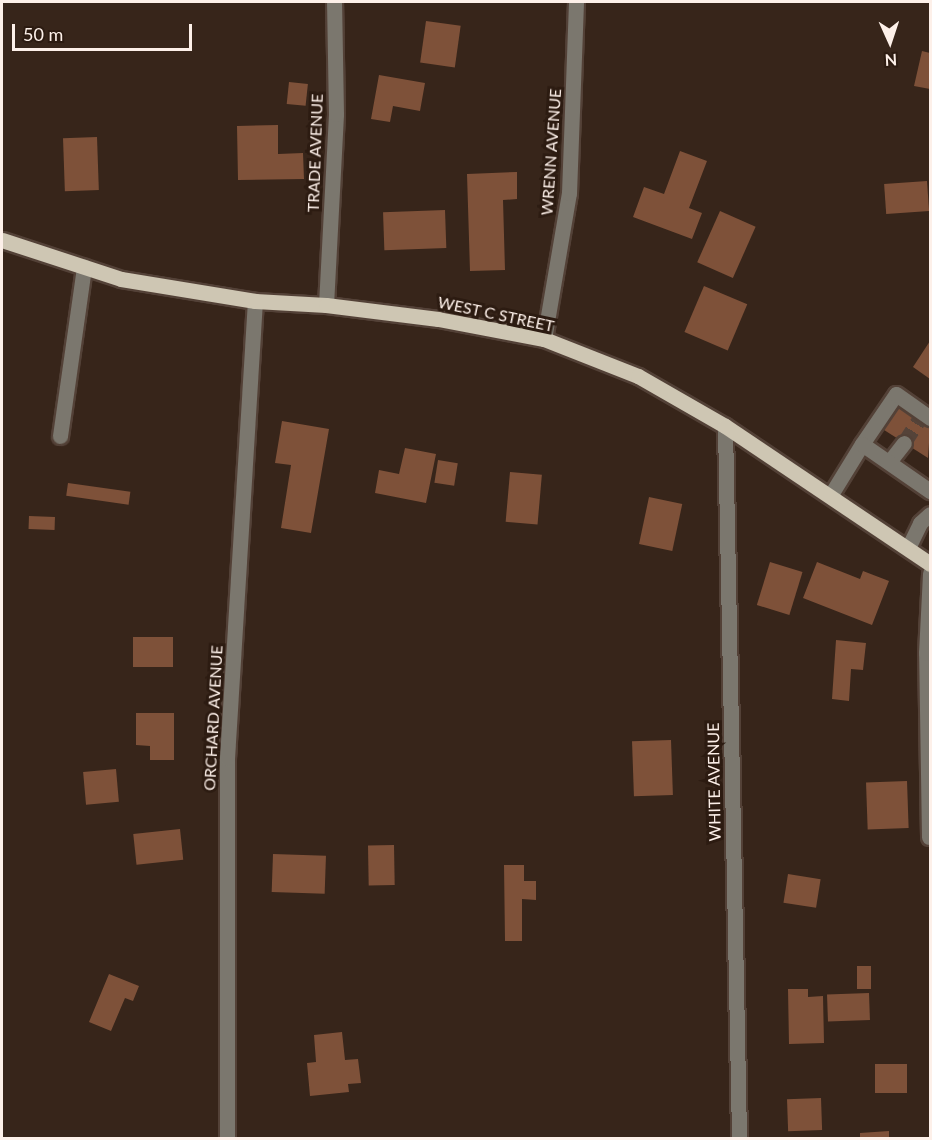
<!DOCTYPE html>
<style>
body{margin:0}
#map{position:relative;width:932px;height:1140px;overflow:hidden;background:#37251a;font-family:Lato,sans-serif}
div>[style]{position:absolute}
.building>*{inset:0;background:#7e5139;transform-origin:0 0}
.minor-tunnel>*{height:15px;margin-top:-7.5px;transform-origin:0;background:repeating-linear-gradient(90deg,#554339 0 15px,transparent 0 23px)}
.roads{filter:drop-shadow(2px 0 #534137) drop-shadow(-2px 0 #534137) drop-shadow(0 2px #534137) drop-shadow(0 -2px #534137)}
.minor>*{height:15px;margin:-7.5px;padding:0 7.5px;transform-origin:7.5px;border-radius:7.5px;background:#7b776e}
.major>*{height:15px;margin:-7.5px;padding:0 7.5px;transform-origin:7.5px;border-radius:7.5px;background:#cec6b3}
span{translate:-50% -50%;white-space:nowrap;text-align:center;line-height:1.15;-webkit-text-stroke:6px #2c1b11;paint-order:stroke}
.street-label{font-size:16px;color:#fdf0e9}
.frame{position:absolute;inset:0;border:3px solid #fdf0e9;pointer-events:none}
.north{position:absolute;left:860px;top:12px;width:60px;height:60px;-webkit-text-stroke:4px #2c1b11;paint-order:stroke;rotate:177deg;font-size:16px;font-weight:700;line-height:24px;text-align:center;color:#fdf0e9}
.north::after{content:'';display:block;margin:auto;width:21px;height:27px;background:#fdf0e9;clip-path:polygon(50% 0,100% 100%,50% 72%,0 100%)}
.scale{position:absolute;left:12px;top:24px;width:180px;height:27px;box-sizing:border-box;border:3px solid #fdf0e9;border-top:0;padding-left:8px;font-size:18px;line-height:21px;white-space:nowrap;color:#fdf0e9;-webkit-text-stroke:4px #2c1b11;paint-order:stroke}
</style>
<div id="map">
<div class="building">
<div style="left:426px;top:21px;width:35px;height:42px;rotate:8deg"></div>
<div style="clip-path:polygon(922px 51px,930px 53px,930px 89px,914px 86px)"></div>
<div style="clip-path:polygon(379px 75px,425px 83px,420px 111px,393px 106px,390px 122px,371px 119px)"></div>
<div style="left:289px;top:82px;width:19px;height:22px;rotate:6deg"></div>
<div style="clip-path:polygon(278px 125px,278px 154px,303px 153px,304px 179px,238px 180px,237px 126px)"></div>
<div style="left:97px;top:137px;width:53px;height:34px;rotate:88deg"></div>
<div style="clip-path:polygon(680px 151px,707px 161px,689px 208px,702px 213px,692px 239px,633px 217px,644px 187px,664px 194px)"></div>
<div style="clip-path:polygon(517px 172px,517px 199px,503px 200px,505px 270px,470px 271px,467px 174px)"></div>
<div style="left:927px;top:181px;width:30px;height:43px;rotate:86deg"></div>
<div style="left:445px;top:210px;width:38px;height:62px;rotate:88deg"></div>
<div style="left:720px;top:211px;width:39px;height:56px;rotate:24deg"></div>
<div style="left:704px;top:286px;width:47px;height:50px;rotate:23deg"></div>
<div style="clip-path:polygon(930px 341px,930px 379px,913px 367px)"></div>
<div style="clip-path:polygon(896px 405px,930px 428px,928px 458px,881px 428px)"></div>
<div style="clip-path:polygon(282px 421px,329px 429px,311px 533px,281px 528px,291px 465px,275px 463px)"></div>
<div style="clip-path:polygon(405px 448px,436px 454px,426px 503px,375px 493px,379px 470px,399px 474px)"></div>
<div style="left:438px;top:460px;width:20px;height:23px;rotate:9deg"></div>
<div style="left:510px;top:472px;width:32px;height:50px;rotate:5deg"></div>
<div style="left:68px;top:483px;width:63px;height:13px;rotate:8deg"></div>
<div style="left:649px;top:497px;width:34px;height:48px;rotate:12deg"></div>
<div style="left:29px;top:516px;width:26px;height:13px;rotate:2deg"></div>
<div style="left:770px;top:562px;width:34px;height:45px;rotate:17deg"></div>
<div style="clip-path:polygon(817px 562px,860px 579px,863px 571px,889px 581px,872px 625px,803px 598px)"></div>
<div style="left:133px;top:637px;width:40px;height:30px"></div>
<div style="clip-path:polygon(836px 640px,866px 643px,863px 670px,851px 669px,849px 701px,832px 699px)"></div>
<div style="clip-path:polygon(136px 713px,174px 713px,174px 760px,150px 760px,150px 746px,136px 745px)"></div>
<div style="left:671px;top:740px;width:55px;height:39px;rotate:88deg"></div>
<div style="left:116px;top:769px;width:33px;height:33px;rotate:85deg"></div>
<div style="left:907px;top:781px;width:47px;height:41px;rotate:88deg"></div>
<div style="left:180px;top:829px;width:31px;height:47px;rotate:84deg"></div>
<div style="left:394px;top:845px;width:40px;height:26px;rotate:89deg"></div>
<div style="left:273px;top:854px;width:53px;height:38px;rotate:2deg"></div>
<div style="clip-path:polygon(504px 865px,524px 865px,524px 881px,536px 881px,536px 900px,522px 899px,522px 941px,505px 941px)"></div>
<div style="left:788px;top:874px;width:33px;height:29px;rotate:9deg"></div>
<div style="left:871px;top:966px;width:23px;height:14px;rotate:90deg"></div>
<div style="clip-path:polygon(109px 974px,139px 986px,133px 1001px,125px 998px,111px 1031px,89px 1022px)"></div>
<div style="clip-path:polygon(788px 989px,808px 989px,808px 997px,823px 996px,824px 1043px,789px 1044px)"></div>
<div style="left:869px;top:993px;width:27px;height:42px;rotate:88deg"></div>
<div style="clip-path:polygon(342px 1032px,345px 1060px,358px 1059px,361px 1083px,348px 1084px,349px 1092px,310px 1096px,307px 1063px,316px 1062px,314px 1035px)"></div>
<div style="left:875px;top:1064px;width:32px;height:29px"></div>
<div style="left:821px;top:1098px;width:32px;height:34px;rotate:88deg"></div>
<div style="clip-path:polygon(889px 1131px,889px 1138px,860px 1138px,860px 1133px)"></div>
</div>
<div class="minor-tunnel">
<div style="left:904px;top:443px;width:27px;rotate:-57deg"></div>
</div>
<div class="roads">
<div class="minor">
<div style="left:326px;top:305px;width:191px;rotate:-87deg"></div>
<div style="left:336px;top:114px;width:112px;rotate:-91deg"></div>
<div style="left:544px;top:339px;width:148px;rotate:-80.3deg"></div>
<div style="left:569px;top:193px;width:191px;rotate:-87.9deg"></div>
<div style="left:725px;top:426px;width:712px;rotate:88.87deg"></div>
<div style="left:60px;top:436px;width:171px;rotate:-81.9deg"></div>
<div style="left:862px;top:444px;width:60px;rotate:-55.8deg"></div>
<div style="left:896px;top:394px;width:42px;rotate:35.2deg"></div>
<div style="left:889px;top:462px;width:24px;rotate:-52deg"></div>
<div style="left:830px;top:496px;width:61px;rotate:-58.4deg"></div>
<div style="left:862px;top:444px;width:83px;rotate:34.7deg"></div>
<div style="left:908px;top:548px;width:28px;rotate:-64deg"></div>
<div style="left:920px;top:523px;width:13px;rotate:-42deg"></div>
<div style="left:929px;top:837px;width:184px;rotate:-90.9deg"></div>
<div style="left:926px;top:653px;width:80px;rotate:-87.1deg"></div>
<div style="left:227px;top:1138px;width:380px;rotate:-90deg"></div>
<div style="left:227px;top:758px;width:458px;rotate:-86.5deg"></div>
</div>
<div class="major">
<div style="left:2px;top:240px;width:125px;rotate:18.1deg"></div>
<div style="left:121px;top:279px;width:136px;rotate:9.3deg"></div>
<div style="left:255px;top:301px;width:71px;rotate:3.2deg"></div>
<div style="left:326px;top:305px;width:113px;rotate:7.1deg"></div>
<div style="left:438px;top:319px;width:108px;rotate:10.7deg"></div>
<div style="left:544px;top:339px;width:101px;rotate:21.5deg"></div>
<div style="left:638px;top:376px;width:100px;rotate:29.9deg"></div>
<div style="left:725px;top:426px;width:247px;rotate:33.9deg"></div>
</div>
</div>
<div class="street-label">
<span style="left:551px;top:152px;rotate:-86deg">WRENN AVENUE</span>
<span style="left:315px;top:153px;rotate:-88deg">TRADE AVENUE</span>
<span style="left:496px;top:314px;rotate:12deg">WEST C STREET</span>
<span style="left:213px;top:718px;rotate:-87deg">ORCHARD AVENUE</span>
<span style="left:714px;top:782px;rotate:-91deg">WHITE AVENUE</span>
</div>
<div class="frame"></div>
<div class="north">N</div>
<div class="scale">50 m</div>
</div>
